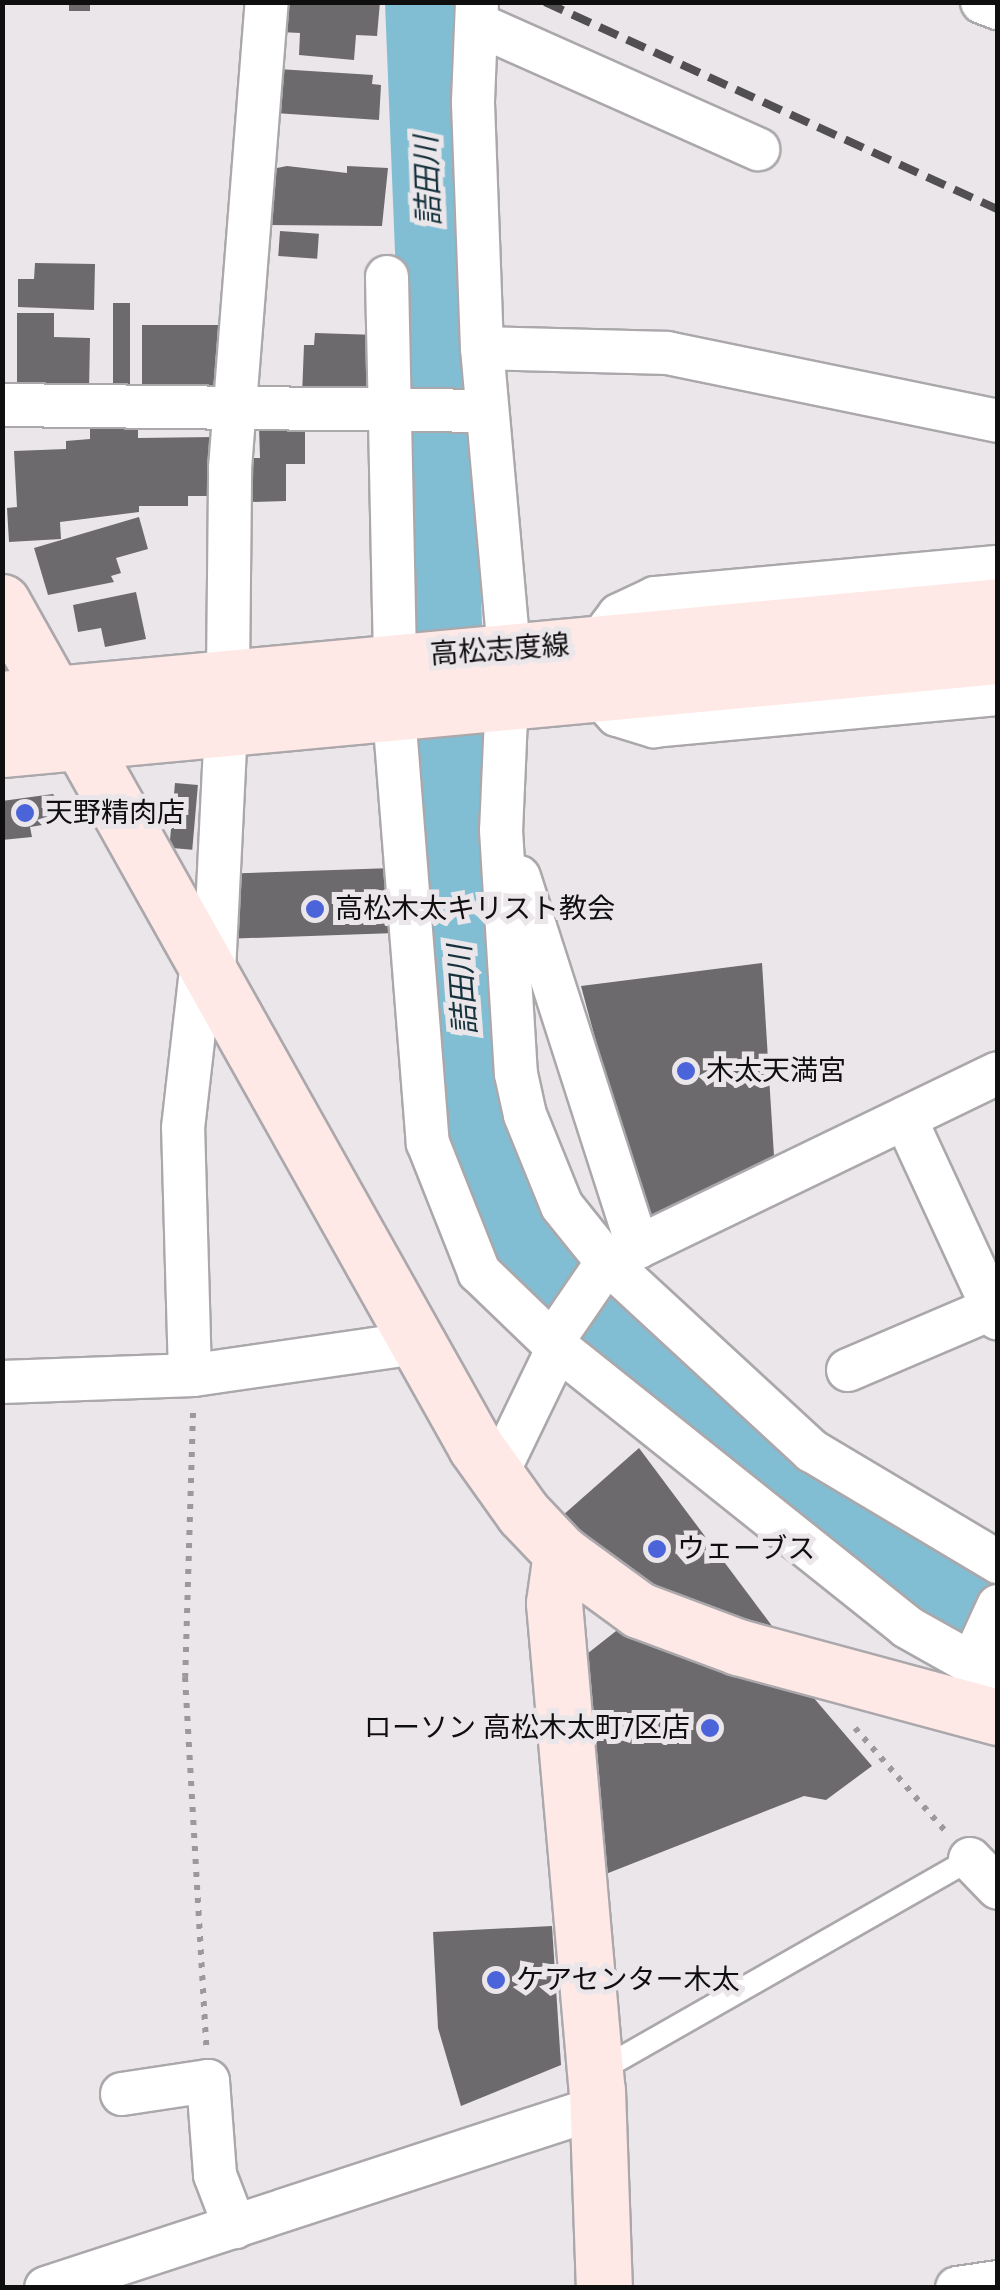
<!DOCTYPE html>
<meta charset="utf-8">
<style>
body{margin:0}
#map{position:relative;width:1000px;height:2290px;overflow:hidden;background:#eae6ea;font-family:"Fira Sans Condensed","Noto Sans JP",sans-serif}
div>[style]{position:absolute}
.river>*{height:72px;margin:-36px;padding:0 36px;transform-origin:36px;border-radius:36px;background:#81bed3}
.building>*{inset:0;background:#6d6a6d;transform-origin:0 0}
.path>*{height:6px;margin-top:-3px;transform-origin:0;background:repeating-linear-gradient(90deg,#9c999c 0 5px,transparent 0 13px)}
.roads{filter:drop-shadow(2px 0 #aba8ac) drop-shadow(-2px 0 #aba8ac) drop-shadow(0 2px #aba8ac) drop-shadow(0 -2px #aba8ac)}
.lane>*{height:22px;margin:-11px;padding:0 11px;transform-origin:11px;border-radius:11px;background:#fff}
.street>*{height:42px;margin:-21px;padding:0 21px;transform-origin:21px;border-radius:21px;background:#fff}
.secondary>*{height:55px;margin:-27.5px;padding:0 27.5px;transform-origin:27.5px;border-radius:27.5px;background:#ffe9e6}
.rail>*{height:8px;margin-top:-4px;transform-origin:0;background:repeating-linear-gradient(90deg,#514f51 0 20px,transparent 0 30px)}
.dots>*{width:28px;height:28px;translate:-50% -50%;box-sizing:border-box;border:5px solid #eae6ea;border-radius:50%}
span{translate:-50% -50%;white-space:nowrap;text-align:center;line-height:1.15;-webkit-text-stroke:10px #eae6ea;paint-order:stroke}
.street-label{font-size:28px;color:#100f10}
.poi-label{font-size:28px;color:#100f10}
.left{translate:0 -50%;text-align:left}
.right{translate:-100% -50%;text-align:right}
.water-label{font-size:30px;color:#15323c;font-style:italic}
.frame{position:absolute;inset:0;border:5px solid #100f10;pointer-events:none}
</style>
<div id="map">
<div class="river">
<div style="left:421px;top:2px;width:948px;rotate:87.7deg"></div>
<div style="left:459px;top:949px;width:122px;rotate:85.3deg"></div>
<div style="left:469px;top:1071px;width:73px;rotate:78.1deg"></div>
<div style="left:484px;top:1142px;width:118px;rotate:67.1deg"></div>
<div style="left:530px;top:1251px;width:60px;rotate:48.4deg"></div>
<div style="left:570px;top:1296px;width:291px;rotate:40.7deg"></div>
<div style="left:791px;top:1486px;width:147px;rotate:35.3deg"></div>
<div style="left:911px;top:1571px;width:98px;rotate:27.3deg"></div>
</div>
<div class="building">
<div style="left:69px;top:2px;width:21px;height:9px"></div>
<div style="clip-path:polygon(380px 2px,377px 36px,356px 35px,354px 60px,299px 55px,300px 33px,280px 32px,282px 3px)"></div>
<div style="clip-path:polygon(278px 69px,373px 75px,372px 84px,381px 85px,379px 120px,275px 113px)"></div>
<div style="clip-path:polygon(287px 166px,347px 173px,347px 166px,388px 168px,382px 226px,269px 225px,272px 169px)"></div>
<div style="left:280px;top:231px;width:39px;height:25px;rotate:4deg"></div>
<div style="clip-path:polygon(35px 263px,95px 264px,94px 310px,18px 307px,18px 279px,34px 279px)"></div>
<div style="left:113px;top:303px;width:17px;height:84px"></div>
<div style="clip-path:polygon(17px 313px,54px 313px,54px 337px,90px 338px,89px 391px,17px 395px)"></div>
<div style="left:142px;top:325px;width:76px;height:65px"></div>
<div style="clip-path:polygon(315px 333px,377px 335px,375px 398px,302px 395px,304px 345px,314px 345px)"></div>
<div style="clip-path:polygon(138px 424px,138px 438px,214px 437px,214px 496px,188px 496px,188px 506px,139px 506px,139px 512px,60px 522px,61px 539px,9px 542px,7px 508px,17px 507px,14px 451px,66px 449px,66px 441px,90px 439px,90px 428px)"></div>
<div style="clip-path:polygon(305px 425px,305px 464px,286px 464px,286px 501px,251px 502px,251px 458px,260px 458px,259px 427px)"></div>
<div style="clip-path:polygon(139px 517px,148px 549px,116px 558px,121px 573px,111px 576px,114px 582px,48px 595px,34px 548px)"></div>
<div style="clip-path:polygon(136px 592px,146px 639px,105px 647px,101px 628px,78px 632px,73px 605px)"></div>
<div style="left:175px;top:783px;width:23px;height:65px;rotate:5deg"></div>
<div style="clip-path:polygon(53px 794px,73px 820px,30px 827px,32px 837px,2px 840px,2px 801px)"></div>
<div style="left:393px;top:868px;width:65px;height:160px;rotate:88deg"></div>
<div style="clip-path:polygon(762px 963px,774px 1156px,644px 1220px,581px 986px)"></div>
<div style="clip-path:polygon(639px 1448px,781px 1638px,637px 1581px,562px 1516px)"></div>
<div style="clip-path:polygon(625px 1624px,738px 1676px,807px 1690px,872px 1766px,826px 1800px,804px 1796px,588px 1881px,578px 1661px)"></div>
<div style="clip-path:polygon(552px 1926px,561px 2065px,461px 2106px,438px 2028px,433px 1932px)"></div>
</div>
<div class="path">
<div style="left:193px;top:1413px;width:264px;rotate:91.7deg"></div>
<div style="left:185px;top:1677px;width:369px;rotate:86.7deg"></div>
<div style="left:855px;top:1728px;width:138px;rotate:48.8deg"></div>
</div>
<div class="roads">
<div class="lane">
<div style="left:597px;top:2072px;width:430px;rotate:-29.7deg"></div>
</div>
<div class="street">
<div style="left:477px;top:2px;width:101px;rotate:92.3deg"></div>
<div style="left:473px;top:103px;width:245px;rotate:87.9deg"></div>
<div style="left:482px;top:348px;width:302px;rotate:84.9deg"></div>
<div style="left:509px;top:649px;width:181px;rotate:92.5deg"></div>
<div style="left:501px;top:830px;width:244px;rotate:86.5deg"></div>
<div style="left:516px;top:1074px;width:42px;rotate:77.6deg"></div>
<div style="left:525px;top:1115px;width:98px;rotate:67.9deg"></div>
<div style="left:562px;top:1206px;width:72px;rotate:51.2deg"></div>
<div style="left:607px;top:1262px;width:279px;rotate:42.7deg"></div>
<div style="left:812px;top:1451px;width:217px;rotate:30.8deg"></div>
<div style="left:982px;top:2px;width:17px;rotate:21deg"></div>
<div style="left:477px;top:24px;width:308px;rotate:24deg"></div>
<div style="left:387px;top:277px;width:381px;rotate:88.8deg"></div>
<div style="left:482px;top:348px;width:185px;rotate:1.5deg"></div>
<div style="left:667px;top:353px;width:338px;rotate:11.6deg"></div>
<div style="left:2px;top:405px;width:485px;rotate:0.7deg"></div>
<div style="left:598px;top:643px;width:35px;rotate:-53deg"></div>
<div style="left:619px;top:615px;width:40px;rotate:-25deg"></div>
<div style="left:655px;top:598px;width:344px;rotate:-5.2deg"></div>
<div style="left:228px;top:673px;width:205px;rotate:-89.4deg"></div>
<div style="left:230px;top:468px;width:467px;rotate:-85.5deg"></div>
<div style="left:598px;top:694px;width:28px;rotate:48deg"></div>
<div style="left:617px;top:715px;width:39px;rotate:17deg"></div>
<div style="left:654px;top:726px;width:345px;rotate:-5.3deg"></div>
<div style="left:394px;top:714px;width:430px;rotate:85.5deg"></div>
<div style="left:428px;top:1143px;width:139px;rotate:68.4deg"></div>
<div style="left:479px;top:1272px;width:110px;rotate:43.9deg"></div>
<div style="left:558px;top:1348px;width:447px;rotate:38.6deg"></div>
<div style="left:907px;top:1627px;width:104px;rotate:29.3deg"></div>
<div style="left:519px;top:877px;width:389px;rotate:72.2deg"></div>
<div style="left:214px;top:972px;width:243px;rotate:-87.2deg"></div>
<div style="left:905px;top:1118px;width:221px;rotate:65.2deg"></div>
<div style="left:848px;top:1370px;width:163px;rotate:-23.1deg"></div>
<div style="left:190px;top:1375px;width:247px;rotate:-91.6deg"></div>
<div style="left:183px;top:1128px;width:176px;rotate:-83.5deg"></div>
<div style="left:2px;top:1382px;width:192px;rotate:-2.1deg"></div>
<div style="left:194px;top:1375px;width:225px;rotate:-8.2deg"></div>
<div style="left:496px;top:1476px;width:142px;rotate:-64.2deg"></div>
<div style="left:558px;top:1348px;width:16px;rotate:-86deg"></div>
<div style="left:559px;top:1332px;width:85px;rotate:-55.6deg"></div>
<div style="left:607px;top:1262px;width:434px;rotate:-25.8deg"></div>
<div style="left:971px;top:1665px;width:65px;rotate:-65.4deg"></div>
<div style="left:970px;top:1859px;width:40px;rotate:46deg"></div>
<div style="left:122px;top:2094px;width:87px;rotate:-8.6deg"></div>
<div style="left:208px;top:2081px;width:94px;rotate:85.7deg"></div>
<div style="left:215px;top:2175px;width:56px;rotate:69deg"></div>
<div style="left:46px;top:2288px;width:579px;rotate:-18.12deg"></div>
<div style="left:957px;top:2288px;width:41px;rotate:-8.3deg"></div>
</div>
<div class="secondary">
<div style="left:2px;top:602px;width:969px;rotate:60.71deg"></div>
<div style="left:476px;top:1447px;width:81px;rotate:54.5deg"></div>
<div style="left:523px;top:1513px;width:55px;rotate:46.5deg"></div>
<div style="left:561px;top:1553px;width:97px;rotate:36.2deg"></div>
<div style="left:639px;top:1610px;width:106px;rotate:20.5deg"></div>
<div style="left:738px;top:1647px;width:269px;rotate:15.1deg"></div>
<div style="left:2px;top:699px;width:1000px;rotate:-5.33deg"></div>
<div style="left:2px;top:749px;width:1000px;rotate:-5.33deg"></div>
<div style="left:561px;top:1553px;width:50px;rotate:98deg"></div>
<div style="left:554px;top:1603px;width:489px;rotate:85deg"></div>
<div style="left:597px;top:2090px;width:198px;rotate:88deg"></div>
</div>
</div>
<div class="rail">
<div style="left:545px;top:2px;width:498px;rotate:24.6deg"></div>
</div>
<div class="dots">
<div style="left:25px;top:813px;background:#4c64d9"></div>
<div style="left:315px;top:909px;background:#4c64d9"></div>
<div style="left:686px;top:1071px;background:#4c64d9"></div>
<div style="left:657px;top:1549px;background:#4c64d9"></div>
<div style="left:710px;top:1728px;background:#4c64d9"></div>
<div style="left:496px;top:1980px;background:#4c64d9"></div>
</div>
<div class="street-label">
<span style="left:500px;top:650px;rotate:-4deg">高松志度線</span>
</div>
<div class="poi-label">
<span class="left" style="left:45px;top:813px">天野精肉店</span>
<span class="left" style="left:335px;top:909px">高松木太キリスト教会</span>
<span class="left" style="left:706px;top:1071px">木太天満宮</span>
<span class="left" style="left:677px;top:1549px">ウェーブス</span>
<span class="right" style="left:690px;top:1728px">ローソン 高松木太町7区店</span>
<span class="left" style="left:516px;top:1980px">ケアセンター木太</span>
</div>
<div class="water-label">
<span style="left:428px;top:181px;rotate:-92deg">詰田川</span>
<span style="left:463px;top:990px;rotate:-94deg">詰田川</span>
</div>
<div class="frame"></div>
</div>
